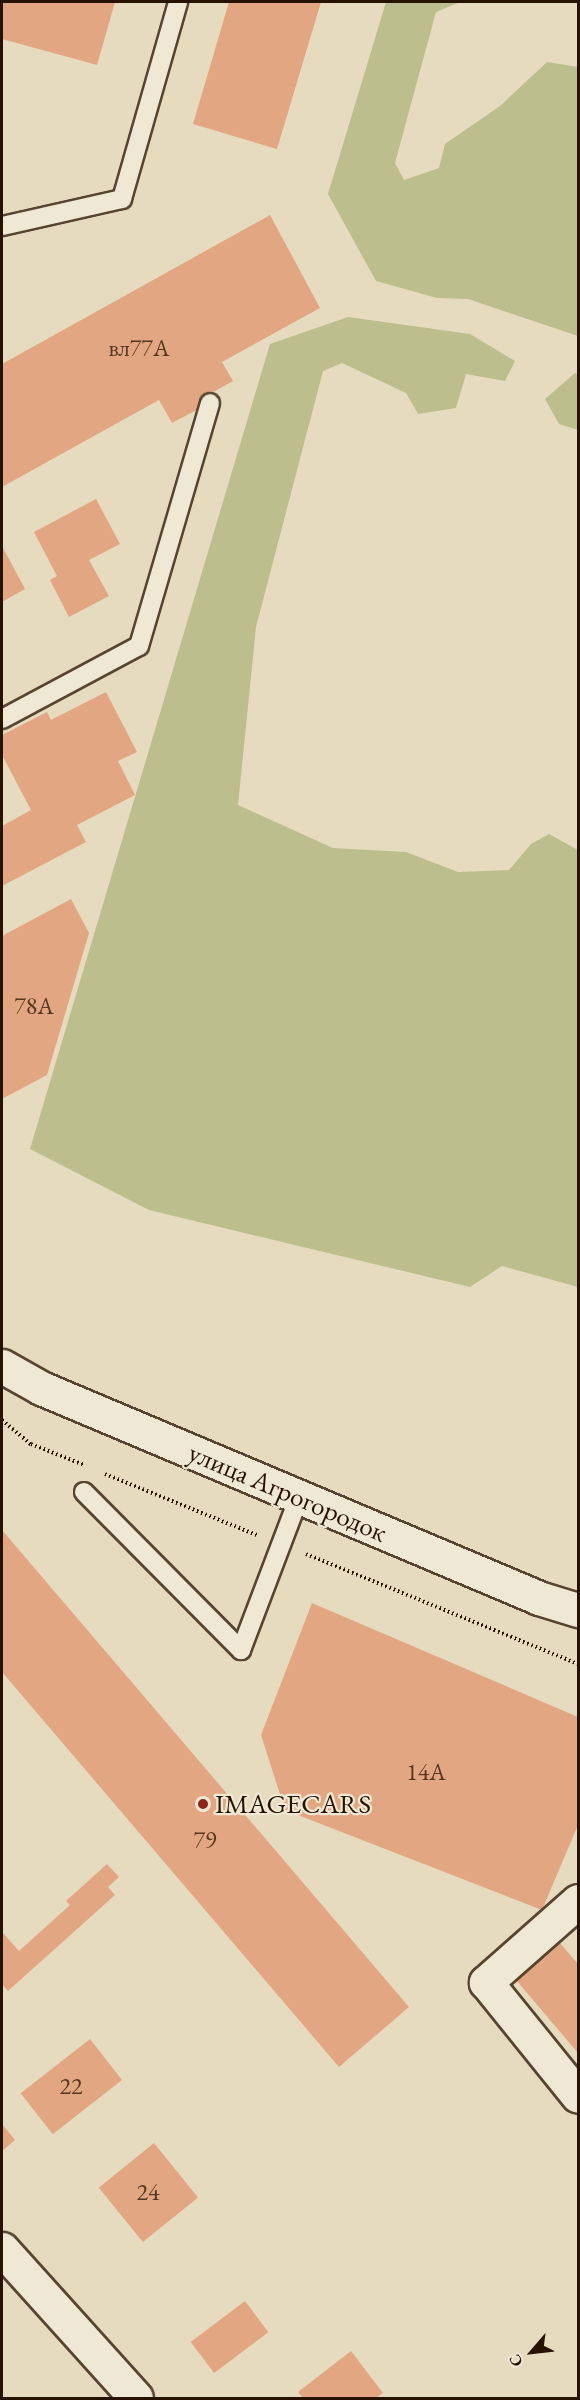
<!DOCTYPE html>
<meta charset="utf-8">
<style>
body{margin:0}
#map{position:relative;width:580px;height:2400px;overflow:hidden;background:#e7dbbf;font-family:"EB Garamond",serif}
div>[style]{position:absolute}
.green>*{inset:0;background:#bcbe8d}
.building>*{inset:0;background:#e2a682;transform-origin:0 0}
.path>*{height:4px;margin-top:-2px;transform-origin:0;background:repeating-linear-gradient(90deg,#271200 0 1.5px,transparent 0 4.5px)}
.roads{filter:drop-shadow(2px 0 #574430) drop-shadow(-2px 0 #574430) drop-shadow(0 2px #574430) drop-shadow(0 -2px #574430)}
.lane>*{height:18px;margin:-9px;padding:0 9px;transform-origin:9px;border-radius:9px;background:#efe8d5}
.street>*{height:33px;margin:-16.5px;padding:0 16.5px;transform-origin:16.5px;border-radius:16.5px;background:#efe8d5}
.secondary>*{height:33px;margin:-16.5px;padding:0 16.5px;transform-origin:16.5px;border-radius:16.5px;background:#efe8d5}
.dots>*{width:16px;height:16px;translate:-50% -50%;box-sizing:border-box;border:3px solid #efe8d5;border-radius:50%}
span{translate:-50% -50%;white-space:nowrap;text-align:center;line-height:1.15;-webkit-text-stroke:4.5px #efe8d5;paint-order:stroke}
.number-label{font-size:24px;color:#563720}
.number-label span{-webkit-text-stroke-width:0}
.street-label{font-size:27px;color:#271200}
.poi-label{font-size:27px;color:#271200}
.left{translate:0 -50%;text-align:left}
.frame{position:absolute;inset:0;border:3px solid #271200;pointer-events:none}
.north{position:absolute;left:502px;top:2322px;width:60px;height:60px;-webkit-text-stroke:4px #efe8d5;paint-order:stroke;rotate:242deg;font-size:16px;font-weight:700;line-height:24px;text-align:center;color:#271200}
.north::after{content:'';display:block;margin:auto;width:21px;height:27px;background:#271200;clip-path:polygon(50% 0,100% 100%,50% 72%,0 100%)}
</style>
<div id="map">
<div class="green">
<div style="clip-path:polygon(386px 2px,460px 2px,436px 12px,395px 163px,404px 180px,439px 168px,445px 144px,500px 106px,547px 62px,578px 67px,578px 336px,468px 299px,437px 298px,376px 281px,328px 194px)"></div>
<div style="clip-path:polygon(348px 317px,470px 334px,515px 361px,505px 381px,466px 374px,456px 408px,418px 414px,406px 393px,342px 363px,323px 371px,256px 627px,238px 805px,333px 848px,406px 852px,458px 872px,509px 870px,531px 844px,549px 834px,578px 850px,578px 1287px,502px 1266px,470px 1287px,149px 1210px,30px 1149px,270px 344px)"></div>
<div style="clip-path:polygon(575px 373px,578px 375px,578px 430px,559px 424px,545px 399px)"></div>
</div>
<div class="building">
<div style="clip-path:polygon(2px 2px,115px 2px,97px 65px,2px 39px)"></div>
<div style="clip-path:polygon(229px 2px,321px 2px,277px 149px,193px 124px)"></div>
<div style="clip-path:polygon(270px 215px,320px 308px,222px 362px,233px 381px,206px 396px,210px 403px,172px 423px,159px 400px,2px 487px,2px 364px)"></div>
<div style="clip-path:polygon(96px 499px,120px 544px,89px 560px,109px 596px,69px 617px,50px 580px,57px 576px,34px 532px)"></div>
<div style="clip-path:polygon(2px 546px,25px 589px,2px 602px)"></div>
<div style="clip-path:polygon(106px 692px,137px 752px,118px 761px,135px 795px,77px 825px,86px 842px,2px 886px,2px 826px,31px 810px,2px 755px,2px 735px,47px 712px,51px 720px)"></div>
<div style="clip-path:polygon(71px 899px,89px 933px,47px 1075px,2px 1099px,2px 936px)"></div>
<div style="clip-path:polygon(2px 1530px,409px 2007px,339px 2067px,2px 1672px)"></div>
<div style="clip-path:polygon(312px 1603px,578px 1717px,578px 1825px,542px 1910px,285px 1810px,261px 1735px)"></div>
<div style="clip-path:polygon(107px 1864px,119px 1877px,108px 1887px,115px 1895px,8px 1991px,2px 1984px,2px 1932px,19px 1951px,70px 1905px,66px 1901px)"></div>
<div style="clip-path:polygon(560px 1943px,578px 1964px,578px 2053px,516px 1980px)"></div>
<div style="left:90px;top:2039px;width:52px;height:88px;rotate:52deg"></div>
<div style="clip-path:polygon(2px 2124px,15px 2140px,2px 2151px)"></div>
<div style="left:154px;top:2143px;width:70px;height:71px;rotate:51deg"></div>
<div style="left:245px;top:2301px;width:39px;height:68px;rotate:53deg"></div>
<div style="clip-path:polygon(351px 2351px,383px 2393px,376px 2398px,303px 2398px,298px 2392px)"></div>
</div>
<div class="path">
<div style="left:2px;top:1420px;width:38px;rotate:40deg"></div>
<div style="left:31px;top:1444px;width:57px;rotate:21.6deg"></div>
<div style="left:105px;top:1474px;width:164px;rotate:21.9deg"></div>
<div style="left:306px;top:1554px;width:293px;rotate:22deg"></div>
</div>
<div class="roads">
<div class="lane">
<div style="left:2px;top:226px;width:123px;rotate:-12.7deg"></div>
<div style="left:122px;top:199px;width:205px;rotate:-74.1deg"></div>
<div style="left:2px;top:719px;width:155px;rotate:-28.1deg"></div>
<div style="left:139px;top:646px;width:253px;rotate:-73.7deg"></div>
<div style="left:84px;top:1492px;width:223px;rotate:45.2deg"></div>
<div style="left:241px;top:1650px;width:164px;rotate:-69.2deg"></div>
</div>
<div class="street">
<div style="left:578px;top:1901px;width:123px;rotate:138.6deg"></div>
<div style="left:486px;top:1982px;width:146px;rotate:51.1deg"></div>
<div style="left:2px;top:2249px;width:200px;rotate:48deg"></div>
</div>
<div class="secondary">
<div style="left:2px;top:1366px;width:45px;rotate:29.4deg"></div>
<div style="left:41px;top:1388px;width:540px;rotate:22.86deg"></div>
<div style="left:539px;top:1598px;width:41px;rotate:17.1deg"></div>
</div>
</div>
<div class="dots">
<div style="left:203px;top:1804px;background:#8f2418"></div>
</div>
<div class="number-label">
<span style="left:139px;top:348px">вл77А</span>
<span style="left:34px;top:1006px">78А</span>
<span style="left:426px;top:1772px">14А</span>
<span style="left:205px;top:1840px">79</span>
<span style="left:71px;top:2086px">22</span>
<span style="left:148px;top:2192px">24</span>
</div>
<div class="street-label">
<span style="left:288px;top:1492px;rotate:23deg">улица Агрогородок</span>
</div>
<div class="poi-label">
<span class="left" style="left:215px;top:1804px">IMAGECARS</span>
</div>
<div class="frame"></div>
<div class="north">С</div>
</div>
